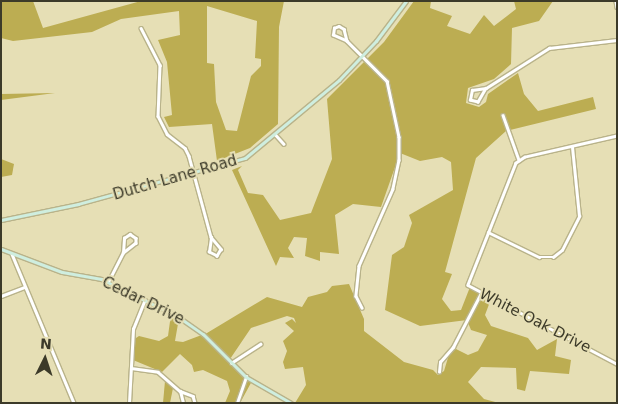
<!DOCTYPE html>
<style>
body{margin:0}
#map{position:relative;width:618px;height:404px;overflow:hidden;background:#e6dfb5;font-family:"DejaVu Sans",sans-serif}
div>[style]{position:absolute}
.green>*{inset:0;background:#bcad52}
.roads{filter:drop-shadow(1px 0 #b9b38a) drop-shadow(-1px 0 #b9b38a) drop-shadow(0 1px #b9b38a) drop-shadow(0 -1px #b9b38a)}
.street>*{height:2.5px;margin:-1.25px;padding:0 1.25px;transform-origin:1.25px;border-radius:1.25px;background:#fff}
.secondary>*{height:3px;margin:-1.5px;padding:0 1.5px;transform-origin:1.5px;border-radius:1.5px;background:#cfeedf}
span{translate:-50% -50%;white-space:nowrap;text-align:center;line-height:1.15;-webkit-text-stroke:4px #e6dfb5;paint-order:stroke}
.street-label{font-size:15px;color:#3c3a29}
.frame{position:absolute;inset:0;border:2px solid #3c3a29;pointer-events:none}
.north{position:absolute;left:20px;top:334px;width:50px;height:50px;-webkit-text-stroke:4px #e6dfb5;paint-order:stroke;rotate:4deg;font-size:14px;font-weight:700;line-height:20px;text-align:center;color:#3c3a29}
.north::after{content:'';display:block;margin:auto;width:18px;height:22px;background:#3c3a29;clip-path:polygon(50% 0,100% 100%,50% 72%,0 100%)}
</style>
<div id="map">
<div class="green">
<div style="clip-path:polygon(evenodd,1px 1px,33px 1px,43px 28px,141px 1px,284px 1px,279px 27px,278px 124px,250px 148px,217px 161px,212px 124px,169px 127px,164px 117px,172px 115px,167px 62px,158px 40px,180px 35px,179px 11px,121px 19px,92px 32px,13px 41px,1px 38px,1px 1px,207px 6px,257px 21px,255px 58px,261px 59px,261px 66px,251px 76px,237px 131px,226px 130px,216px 102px,214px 64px,207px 63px,207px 6px)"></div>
<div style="clip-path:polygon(414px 1px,431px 1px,430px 8px,452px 16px,447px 26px,470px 34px,484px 15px,494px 26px,516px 9px,514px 1px,553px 1px,539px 21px,512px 28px,511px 64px,494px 79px,468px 88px,466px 103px,479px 107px,486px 102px,488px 94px,518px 73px,524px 94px,538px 111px,593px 97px,596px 109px,506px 131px,476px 158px,445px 272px,452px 274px,442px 299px,451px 311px,461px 310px,470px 287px,491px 299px,485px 315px,491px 326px,528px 338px,537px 350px,557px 339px,555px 356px,571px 360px,569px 374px,530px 371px,525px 391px,517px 389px,516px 368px,481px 367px,468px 382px,484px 399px,499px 403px,295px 403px,306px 385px,303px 367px,285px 369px,283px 362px,287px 351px,283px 341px,294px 331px,285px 323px,292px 319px,296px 323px,294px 318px,287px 316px,251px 328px,228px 362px,252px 381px,240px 403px,225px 403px,230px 391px,227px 381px,203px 370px,194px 372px,192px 365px,180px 354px,162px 372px,133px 360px,133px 340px,139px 336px,159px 341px,168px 336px,171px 314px,179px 318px,175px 341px,183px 342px,207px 333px,267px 297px,302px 307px,308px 297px,327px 292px,332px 286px,349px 284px,364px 319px,364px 331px,404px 362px,433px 370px,438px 375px,444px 371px,450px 351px,456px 349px,468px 355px,478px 351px,487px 335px,471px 330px,467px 320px,420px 326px,385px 310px,392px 255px,404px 247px,412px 223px,409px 215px,453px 190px,451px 162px,442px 157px,420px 161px,400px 153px,381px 207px,353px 204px,335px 215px,339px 254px,320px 252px,320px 261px,305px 256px,307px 238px,294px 237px,288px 248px,294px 258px,280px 257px,276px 266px,232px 170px,242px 166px,238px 170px,248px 193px,263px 195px,280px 220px,311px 213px,332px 159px,327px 99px,384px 42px)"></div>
<div style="clip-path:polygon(55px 93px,1px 100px,1px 94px)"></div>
<div style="clip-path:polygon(1px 159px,14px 164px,12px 175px,1px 177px)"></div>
<div style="clip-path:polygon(165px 381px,173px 388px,170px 403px,163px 403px)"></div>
</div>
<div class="roads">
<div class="street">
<div style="left:616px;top:1px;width:6px;rotate:81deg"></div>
<div style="left:339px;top:26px;width:6px;rotate:31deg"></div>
<div style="left:344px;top:29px;width:12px;rotate:76deg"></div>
<div style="left:347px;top:41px;width:15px;rotate:-157deg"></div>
<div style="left:333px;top:35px;width:7px;rotate:-82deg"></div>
<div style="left:334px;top:28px;width:5px;rotate:-22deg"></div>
<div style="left:141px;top:28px;width:42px;rotate:62.8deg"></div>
<div style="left:160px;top:65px;width:51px;rotate:92.2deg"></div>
<div style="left:158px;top:116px;width:20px;rotate:63deg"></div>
<div style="left:167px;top:134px;width:23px;rotate:38deg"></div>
<div style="left:185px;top:148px;width:9px;rotate:63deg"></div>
<div style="left:189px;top:156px;width:84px;rotate:74.8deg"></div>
<div style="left:347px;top:41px;width:57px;rotate:45deg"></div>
<div style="left:387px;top:81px;width:57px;rotate:77.9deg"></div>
<div style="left:399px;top:137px;width:23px;rotate:90deg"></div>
<div style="left:399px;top:160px;width:30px;rotate:102deg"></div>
<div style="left:393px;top:189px;width:84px;rotate:113.8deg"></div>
<div style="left:359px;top:266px;width:30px;rotate:96deg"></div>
<div style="left:356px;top:296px;width:13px;rotate:63deg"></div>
<div style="left:486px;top:88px;width:75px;rotate:-32.4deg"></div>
<div style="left:549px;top:48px;width:68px;rotate:-6.7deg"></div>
<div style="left:486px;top:88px;width:16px;rotate:120deg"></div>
<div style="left:478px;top:102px;width:8px;rotate:-166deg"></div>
<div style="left:470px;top:100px;width:10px;rotate:-79deg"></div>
<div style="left:472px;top:90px;width:14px;rotate:-8deg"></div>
<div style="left:503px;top:115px;width:48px;rotate:70.4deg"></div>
<div style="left:275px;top:134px;width:13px;rotate:48deg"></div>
<div style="left:617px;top:136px;width:94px;rotate:167.1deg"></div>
<div style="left:525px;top:157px;width:11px;rotate:146deg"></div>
<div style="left:516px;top:163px;width:131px;rotate:111.5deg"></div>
<div style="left:468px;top:285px;width:169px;rotate:27.9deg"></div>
<div style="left:488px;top:232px;width:57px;rotate:26.1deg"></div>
<div style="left:539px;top:257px;width:14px"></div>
<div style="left:553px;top:257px;width:11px;rotate:-38deg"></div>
<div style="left:562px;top:250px;width:38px;rotate:-63deg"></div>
<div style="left:579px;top:216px;width:69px;rotate:-95.8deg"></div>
<div style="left:130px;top:234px;width:7px;rotate:34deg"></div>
<div style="left:136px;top:238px;width:5px;rotate:90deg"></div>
<div style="left:136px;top:243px;width:16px;rotate:142deg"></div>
<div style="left:123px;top:253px;width:15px;rotate:-86deg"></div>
<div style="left:124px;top:238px;width:7px;rotate:-34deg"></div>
<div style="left:211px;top:237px;width:16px;rotate:50deg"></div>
<div style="left:221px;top:249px;width:8px;rotate:120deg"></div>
<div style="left:217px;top:256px;width:9px;rotate:-153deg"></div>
<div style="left:209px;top:252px;width:15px;rotate:-82deg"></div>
<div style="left:12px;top:254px;width:161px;rotate:67.4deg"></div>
<div style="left:108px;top:282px;width:33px;rotate:-63deg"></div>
<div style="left:1px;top:296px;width:25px;rotate:-21deg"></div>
<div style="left:231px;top:363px;width:35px;rotate:-33deg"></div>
<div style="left:131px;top:368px;width:27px;rotate:8deg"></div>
<div style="left:158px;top:372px;width:29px;rotate:41deg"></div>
<div style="left:439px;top:372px;width:10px;rotate:-84deg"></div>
<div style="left:440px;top:362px;width:20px;rotate:-49deg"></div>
<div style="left:453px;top:347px;width:61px;rotate:-62.6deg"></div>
<div style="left:129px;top:403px;width:74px;rotate:-86.9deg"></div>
<div style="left:133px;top:329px;width:31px;rotate:-68deg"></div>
<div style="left:183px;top:403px;width:12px;rotate:-104deg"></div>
<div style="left:180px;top:391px;width:14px;rotate:21deg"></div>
<div style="left:193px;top:396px;width:7px;rotate:74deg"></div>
<div style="left:237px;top:403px;width:28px;rotate:-71deg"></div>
</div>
<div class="secondary">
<div style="left:1px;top:220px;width:79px;rotate:-11.7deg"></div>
<div style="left:78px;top:204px;width:173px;rotate:-15.4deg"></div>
<div style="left:245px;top:158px;width:122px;rotate:-39.7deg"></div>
<div style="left:339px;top:80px;width:54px;rotate:-46.5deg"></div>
<div style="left:376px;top:41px;width:50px;rotate:-53.1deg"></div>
<div style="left:1px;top:249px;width:65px;rotate:20.7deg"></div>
<div style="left:62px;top:272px;width:40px;rotate:10deg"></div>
<div style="left:101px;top:279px;width:85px;rotate:26deg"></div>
<div style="left:177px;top:316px;width:32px;rotate:35deg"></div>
<div style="left:203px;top:334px;width:61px;rotate:45deg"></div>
<div style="left:246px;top:377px;width:52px;rotate:30deg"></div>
</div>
</div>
<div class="street-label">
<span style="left:175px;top:178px;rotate:-16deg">Dutch Lane Road</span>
<span style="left:143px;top:301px;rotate:26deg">Cedar Drive</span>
<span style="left:535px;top:321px;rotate:27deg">White Oak Drive</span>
</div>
<div class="frame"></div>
<div class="north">N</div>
</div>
